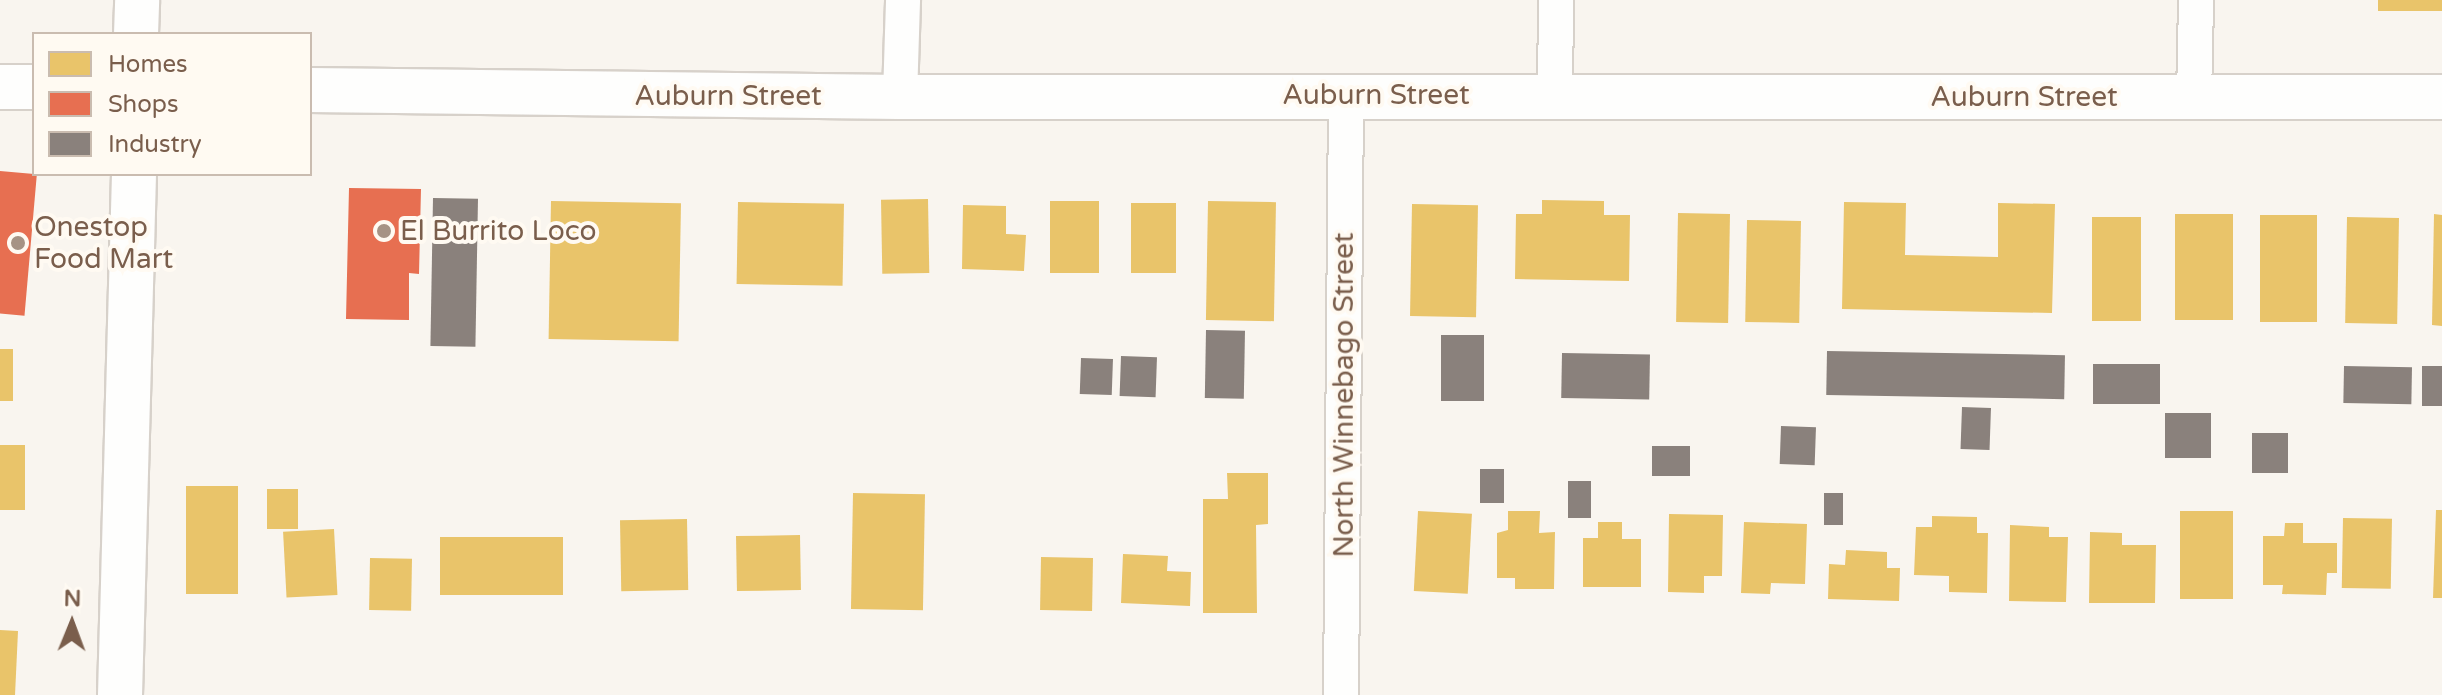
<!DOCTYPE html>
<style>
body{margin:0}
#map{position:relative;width:2442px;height:695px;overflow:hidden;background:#f9f5ef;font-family:"Varela Round",sans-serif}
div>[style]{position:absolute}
.homes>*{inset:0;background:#e9c46a;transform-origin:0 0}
.shops>*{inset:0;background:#e76f51;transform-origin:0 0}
.industry>*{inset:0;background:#8a817c;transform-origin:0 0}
.roads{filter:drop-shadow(2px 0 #d7d1ca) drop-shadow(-2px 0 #d7d1ca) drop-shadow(0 2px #d7d1ca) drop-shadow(0 -2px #d7d1ca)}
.minor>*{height:34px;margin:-17px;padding:0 17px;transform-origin:17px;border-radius:17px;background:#fefefd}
.secondary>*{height:44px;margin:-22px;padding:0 22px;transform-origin:22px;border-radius:22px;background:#fefefd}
.dots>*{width:22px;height:22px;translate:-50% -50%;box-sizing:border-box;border:4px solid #fffaf2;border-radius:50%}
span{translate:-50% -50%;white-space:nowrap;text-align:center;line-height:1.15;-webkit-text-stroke:8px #fffaf2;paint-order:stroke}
.street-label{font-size:28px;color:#7a5e4c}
.poi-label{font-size:28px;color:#7a5e4c}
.left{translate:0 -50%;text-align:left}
.legend{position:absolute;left:32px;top:32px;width:280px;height:144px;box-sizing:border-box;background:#fffaf2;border:2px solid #cabcb0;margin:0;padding:10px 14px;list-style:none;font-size:24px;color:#7a5e4c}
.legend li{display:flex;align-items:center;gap:16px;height:40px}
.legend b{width:40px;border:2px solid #cabcb0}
.north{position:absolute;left:32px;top:583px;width:80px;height:80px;-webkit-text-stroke:6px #fffaf2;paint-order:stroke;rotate:1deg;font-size:22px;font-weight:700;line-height:32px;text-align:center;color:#7a5e4c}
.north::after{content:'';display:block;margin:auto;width:28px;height:36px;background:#7a5e4c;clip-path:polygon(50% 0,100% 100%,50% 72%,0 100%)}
</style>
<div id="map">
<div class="homes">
<div style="left:2378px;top:0;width:64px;height:11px"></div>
<div style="left:928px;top:199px;width:74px;height:47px;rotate:89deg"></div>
<div style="clip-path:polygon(1542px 200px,1604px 201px,1604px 215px,1630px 215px,1629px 281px,1515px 279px,1516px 214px,1542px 214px)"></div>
<div style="left:551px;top:201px;width:130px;height:138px;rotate:1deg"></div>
<div style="left:1050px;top:201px;width:49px;height:72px"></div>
<div style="left:1208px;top:201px;width:68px;height:119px;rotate:1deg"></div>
<div style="left:738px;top:202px;width:106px;height:82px;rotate:1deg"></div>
<div style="clip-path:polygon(1844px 202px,1906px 203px,1905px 255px,1998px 257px,1998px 203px,2055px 204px,2052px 313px,1842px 309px)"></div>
<div style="left:1131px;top:203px;width:45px;height:70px"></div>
<div style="left:1412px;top:204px;width:66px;height:112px;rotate:1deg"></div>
<div style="clip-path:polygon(963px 205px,1006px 206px,1006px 234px,1026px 235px,1024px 271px,962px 269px)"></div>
<div style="left:1678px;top:213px;width:52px;height:109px;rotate:1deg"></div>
<div style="left:2175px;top:214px;width:58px;height:106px"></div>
<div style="clip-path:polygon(2434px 214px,2442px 215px,2442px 326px,2432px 325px)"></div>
<div style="left:2260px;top:215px;width:57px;height:107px"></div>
<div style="left:2092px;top:217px;width:49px;height:104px"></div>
<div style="left:2347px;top:217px;width:52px;height:106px;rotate:1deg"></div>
<div style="left:1747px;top:220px;width:54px;height:102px;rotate:1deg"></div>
<div style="left:0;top:349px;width:13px;height:52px"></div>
<div style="left:0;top:445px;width:25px;height:65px"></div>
<div style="clip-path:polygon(1227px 473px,1268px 473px,1268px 524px,1256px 525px,1257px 613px,1203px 613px,1203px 499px,1228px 499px)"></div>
<div style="left:186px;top:486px;width:52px;height:108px"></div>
<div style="left:267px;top:489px;width:31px;height:40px"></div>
<div style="left:853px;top:493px;width:72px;height:116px;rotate:1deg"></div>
<div style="clip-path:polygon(2436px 510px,2442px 510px,2442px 598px,2433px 598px)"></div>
<div style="left:1418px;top:511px;width:54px;height:80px;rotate:3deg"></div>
<div style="clip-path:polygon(1508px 511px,1540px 511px,1539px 533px,1555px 532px,1554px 589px,1515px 589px,1515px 578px,1497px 578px,1497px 533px,1508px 530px)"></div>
<div style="left:2180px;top:511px;width:53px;height:88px"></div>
<div style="clip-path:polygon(1669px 514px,1723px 515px,1722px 576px,1704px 576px,1704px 593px,1668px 592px)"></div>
<div style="clip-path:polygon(1932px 516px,1977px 517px,1977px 533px,1988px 533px,1987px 593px,1949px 592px,1949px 576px,1914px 575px,1916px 527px,1932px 527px)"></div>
<div style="left:2343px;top:518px;width:49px;height:70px;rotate:1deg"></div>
<div style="left:687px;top:519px;width:71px;height:67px;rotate:89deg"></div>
<div style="clip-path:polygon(1598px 522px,1622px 522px,1622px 539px,1641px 539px,1641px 587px,1583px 587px,1583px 538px,1598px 538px)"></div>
<div style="clip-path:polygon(1744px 522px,1807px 524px,1805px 584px,1771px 583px,1770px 594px,1741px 593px)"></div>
<div style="clip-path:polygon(2285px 523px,2303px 523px,2303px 543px,2337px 543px,2337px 573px,2327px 573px,2326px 595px,2282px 594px,2283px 585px,2263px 585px,2263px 536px,2284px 536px)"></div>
<div style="clip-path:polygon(2010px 525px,2049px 527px,2049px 537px,2068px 537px,2066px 602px,2009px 601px)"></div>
<div style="left:334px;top:529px;width:66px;height:51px;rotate:87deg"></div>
<div style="clip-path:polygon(2090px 532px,2122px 533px,2122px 545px,2156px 545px,2155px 603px,2089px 603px)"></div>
<div style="left:800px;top:535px;width:55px;height:64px;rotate:89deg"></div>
<div style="left:440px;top:537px;width:123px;height:58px"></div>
<div style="clip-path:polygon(1846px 550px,1887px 552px,1887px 568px,1900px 568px,1899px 601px,1828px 599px,1829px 564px,1845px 565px)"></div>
<div style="clip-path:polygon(1123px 554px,1168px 556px,1167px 571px,1191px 572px,1190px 606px,1121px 603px)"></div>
<div style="left:1041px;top:557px;width:52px;height:53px;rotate:1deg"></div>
<div style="left:370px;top:558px;width:42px;height:52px;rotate:1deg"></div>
<div style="clip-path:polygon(0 630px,18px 631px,15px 695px,0 695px)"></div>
</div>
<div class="shops">
<div style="left:0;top:171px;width:37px;height:142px;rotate:5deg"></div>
<div style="clip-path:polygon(349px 188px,421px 189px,419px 274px,409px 273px,409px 320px,346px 319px)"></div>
</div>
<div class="industry">
<div style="left:433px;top:198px;width:45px;height:148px;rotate:1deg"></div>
<div style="left:1206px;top:330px;width:39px;height:68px;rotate:1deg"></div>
<div style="left:1441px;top:335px;width:43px;height:66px"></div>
<div style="left:1827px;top:351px;width:238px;height:44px;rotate:1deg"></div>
<div style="left:1562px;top:353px;width:88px;height:45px;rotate:1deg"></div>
<div style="left:1121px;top:356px;width:36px;height:40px;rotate:2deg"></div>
<div style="left:1081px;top:358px;width:32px;height:36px;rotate:2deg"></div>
<div style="left:2093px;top:364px;width:67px;height:40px"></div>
<div style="left:2344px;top:366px;width:68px;height:37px;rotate:1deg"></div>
<div style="left:2422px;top:366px;width:20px;height:40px"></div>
<div style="left:1962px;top:407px;width:29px;height:42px;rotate:2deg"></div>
<div style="left:2165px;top:413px;width:46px;height:45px"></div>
<div style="left:1781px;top:426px;width:35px;height:38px;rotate:2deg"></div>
<div style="left:2252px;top:433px;width:36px;height:40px"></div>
<div style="left:1690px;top:446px;width:30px;height:38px;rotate:90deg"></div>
<div style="left:1480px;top:469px;width:24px;height:34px"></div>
<div style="left:1568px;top:481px;width:23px;height:37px"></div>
<div style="left:1824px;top:493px;width:19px;height:32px"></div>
</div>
<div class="roads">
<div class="minor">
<div style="left:1555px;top:95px;width:95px;rotate:-89.4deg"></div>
<div style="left:900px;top:97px;width:97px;rotate:-88.2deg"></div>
<div style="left:2194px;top:98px;width:98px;rotate:-88.8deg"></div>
<div style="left:1341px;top:695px;width:600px;rotate:-89.52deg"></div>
</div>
<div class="secondary">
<div style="left:136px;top:34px;width:34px;rotate:-88deg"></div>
<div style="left:0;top:87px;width:34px"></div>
<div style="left:310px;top:90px;width:590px;rotate:0.68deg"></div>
<div style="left:900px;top:97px;width:1542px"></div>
<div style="left:120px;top:695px;width:521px;rotate:-88.46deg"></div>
</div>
</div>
<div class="dots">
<div style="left:384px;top:231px;background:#a69385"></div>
<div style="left:18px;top:243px;background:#a69385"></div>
</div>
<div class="street-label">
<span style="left:1376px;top:95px">Auburn Street</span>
<span style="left:728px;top:96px">Auburn Street</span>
<span style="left:2024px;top:97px">Auburn Street</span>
<span style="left:1344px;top:395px;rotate:-90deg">North Winnebago Street</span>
</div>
<div class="poi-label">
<span class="left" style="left:34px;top:243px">Onestop<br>Food Mart</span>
<span class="left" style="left:400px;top:231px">El Burrito Loco</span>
</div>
<ul class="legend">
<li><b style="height:22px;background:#e9c46a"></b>Homes</li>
<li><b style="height:22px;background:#e76f51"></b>Shops</li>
<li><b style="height:22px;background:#8a817c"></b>Industry</li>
</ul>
<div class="north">N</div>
</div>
